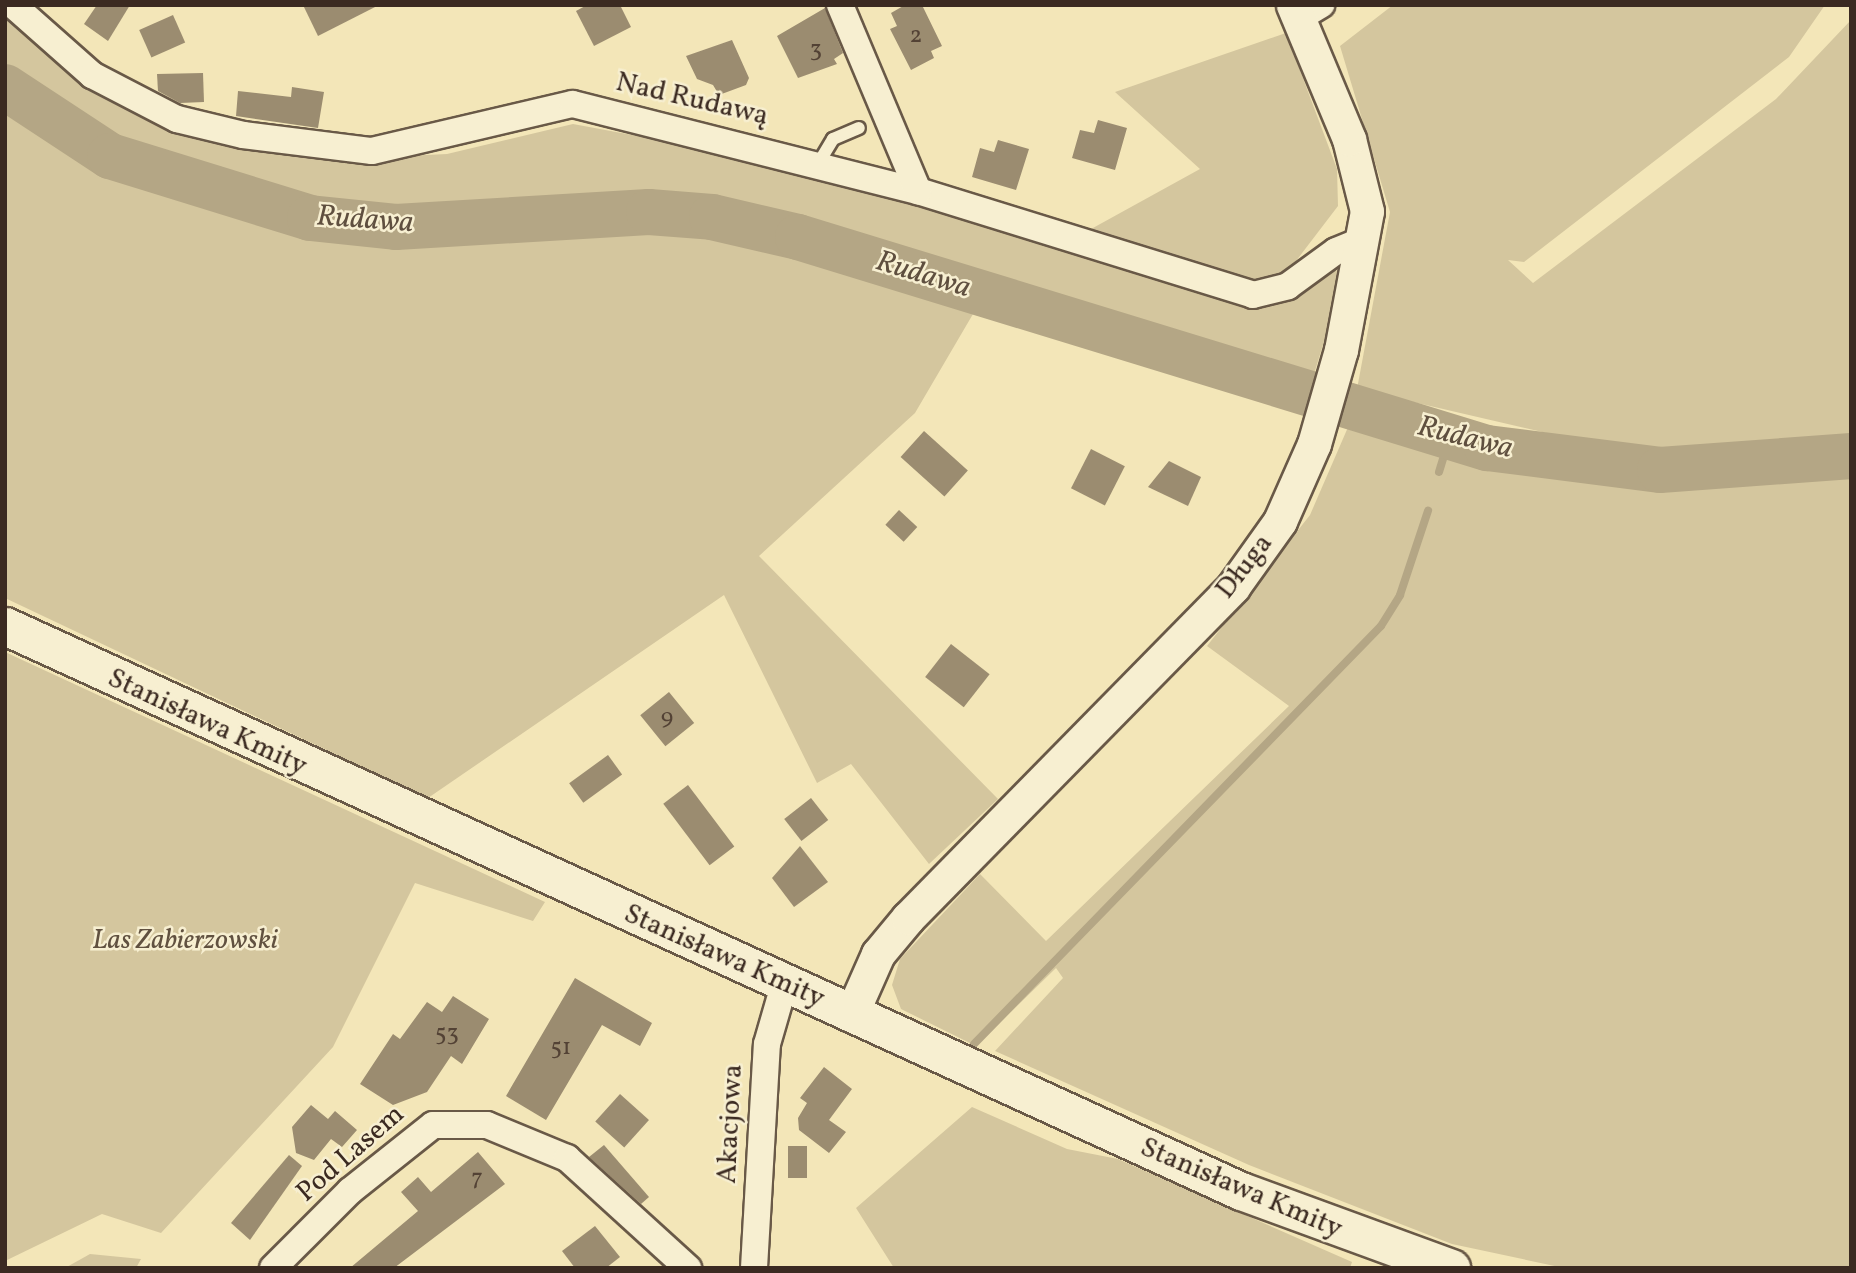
<!DOCTYPE html>
<meta charset="utf-8">
<style>
body{margin:0}
#map{position:relative;width:1856px;height:1273px;overflow:hidden;background:#f3e6b8;font-family:Vollkorn,serif}
div>[style]{position:absolute}
.green>*{inset:0;background:#d4c69e}
.stream>*{height:8px;margin:-4px;padding:0 4px;transform-origin:4px;border-radius:4px;background:#b4a685}
.river>*{height:46px;margin:-23px;padding:0 23px;transform-origin:23px;border-radius:23px;background:#b4a685}
.building>*{inset:0;background:#9b8c70;transform-origin:0 0}
.roads{filter:drop-shadow(2px 0 #695947) drop-shadow(-2px 0 #695947) drop-shadow(0 2px #695947) drop-shadow(0 -2px #695947)}
.service>*{height:12px;margin:-6px;padding:0 6px;transform-origin:6px;border-radius:6px;background:#f7efd1}
.minor>*{height:26px;margin:-13px;padding:0 13px;transform-origin:13px;border-radius:13px;background:#f7efd1}
.tertiary>*{height:33px;margin:-16.5px;padding:0 16.5px;transform-origin:16.5px;border-radius:16.5px;background:#f7efd1}
.secondary>*{height:37px;margin:-18.5px;padding:0 18.5px;transform-origin:18.5px;border-radius:18.5px;background:#f7efd1}
span{translate:-50% -50%;white-space:nowrap;text-align:center;line-height:1.15;-webkit-text-stroke:5px #f7efd1;paint-order:stroke}
.number-label{font-size:24px;color:#534235}
.number-label span{-webkit-text-stroke-width:0}
.street-label{font-size:28px;color:#3b2a21}
.park-label{font-size:28px;color:#615140;font-style:italic}
.water-label{font-size:30px;color:#5f4f3f;font-style:italic}
.frame{position:absolute;inset:0;border:7px solid #3b2a21;pointer-events:none}
</style>
<div id="map">
<div class="green">
<div style="clip-path:polygon(1393px 5px,1825px 5px,1789px 57px,1524px 262px,1508px 260px,1533px 283px,1776px 99px,1851px 20px,1851px 436px,1819px 448px,1723px 458px,1641px 455px,1357px 389px,1390px 212px,1340px 46px)"></div>
<div style="clip-path:polygon(5px 7px,130px 109px,364px 158px,447px 154px,573px 124px,799px 166px,1244px 301px,1333px 269px,1344px 276px,1303px 410px,973px 314px,915px 413px,759px 556px,998px 799px,929px 864px,851px 764px,817px 783px,724px 595px,428px 798px,5px 598px)"></div>
<div style="clip-path:polygon(1286px 33px,1337px 169px,1338px 206px,1283px 278px,1243px 283px,1082px 234px,1200px 169px,1115px 92px)"></div>
<div style="clip-path:polygon(1352px 418px,1515px 458px,1652px 483px,1721px 482px,1851px 465px,1851px 1268px,1564px 1268px,1452px 1244px,1249px 1165px,995px 1051px,1063px 978px,1056px 968px,976px 1046px,901px 1009px,892px 985px,900px 959px,980px 874px,1046px 941px,1289px 706px,1207px 646px,1310px 515px)"></div>
<div style="clip-path:polygon(5px 652px,545px 902px,533px 921px,415px 883px,333px 1047px,161px 1233px,102px 1214px,5px 1261px)"></div>
<div style="clip-path:polygon(972px 1107px,1067px 1149px,1118px 1159px,1352px 1262px,1350px 1268px,894px 1268px,856px 1208px)"></div>
<div style="clip-path:polygon(90px 1254px,141px 1259px,136px 1268px,65px 1268px)"></div>
</div>
<div class="stream">
<div style="left:1439px;top:472px;width:37px;rotate:-73deg"></div>
<div style="left:974px;top:1044px;width:583px;rotate:-45.76deg"></div>
<div style="left:1381px;top:626px;width:36px;rotate:-58deg"></div>
<div style="left:1400px;top:595px;width:89px;rotate:-71.6deg"></div>
</div>
<div class="river">
<div style="left:5px;top:87px;width:126px;rotate:33.3deg"></div>
<div style="left:110px;top:156px;width:209px;rotate:17.2deg"></div>
<div style="left:310px;top:218px;width:86px;rotate:6deg"></div>
<div style="left:396px;top:227px;width:253px;rotate:-3.4deg"></div>
<div style="left:649px;top:212px;width:63px;rotate:4.5deg"></div>
<div style="left:712px;top:217px;width:88px;rotate:13.1deg"></div>
<div style="left:798px;top:237px;width:721px;rotate:17.03deg"></div>
<div style="left:1487px;top:448px;width:174px;rotate:7.2deg"></div>
<div style="left:1660px;top:470px;width:192px;rotate:-4.2deg"></div>
</div>
<div class="building">
<div style="clip-path:polygon(97px 5px,130px 5px,108px 41px,84px 24px)"></div>
<div style="clip-path:polygon(303px 5px,379px 5px,318px 36px)"></div>
<div style="clip-path:polygon(587px 5px,620px 5px,631px 27px,594px 46px,576px 11px)"></div>
<div style="clip-path:polygon(905px 5px,922px 5px,942px 46px,931px 51px,934px 58px,911px 70px,890px 29px,897px 26px,891px 13px)"></div>
<div style="clip-path:polygon(825px 8px,843px 53px,834px 59px,837px 64px,798px 78px,777px 36px)"></div>
<div style="left:173px;top:15px;width:30px;height:37px;rotate:66deg"></div>
<div style="clip-path:polygon(732px 40px,749px 78px,746px 85px,719px 95px,713px 85px,697px 79px,686px 56px)"></div>
<div style="clip-path:polygon(203px 73px,204px 102px,180px 103px,158px 91px,157px 74px)"></div>
<div style="clip-path:polygon(292px 87px,324px 92px,318px 128px,236px 116px,238px 91px,291px 97px)"></div>
<div style="clip-path:polygon(1098px 120px,1127px 128px,1115px 170px,1072px 158px,1080px 130px,1094px 133px)"></div>
<div style="clip-path:polygon(998px 140px,1029px 149px,1016px 190px,972px 177px,980px 148px,994px 152px)"></div>
<div style="left:924px;top:431px;width:59px;height:35px;rotate:42deg"></div>
<div style="left:1091px;top:449px;width:38px;height:44px;rotate:27deg"></div>
<div style="clip-path:polygon(1169px 461px,1201px 477px,1188px 506px,1148px 487px)"></div>
<div style="left:899px;top:510px;width:25px;height:20px;rotate:43deg"></div>
<div style="left:951px;top:644px;width:49px;height:42px;rotate:38deg"></div>
<div style="left:669px;top:692px;width:40px;height:37px;rotate:51deg"></div>
<div style="left:608px;top:755px;width:24px;height:48px;rotate:54deg"></div>
<div style="left:688px;top:785px;width:77px;height:31px;rotate:53deg"></div>
<div style="left:811px;top:798px;width:28px;height:34px;rotate:52deg"></div>
<div style="clip-path:polygon(800px 846px,828px 882px,794px 907px,772px 878px)"></div>
<div style="clip-path:polygon(575px 978px,652px 1023px,640px 1046px,602px 1025px,546px 1120px,506px 1096px)"></div>
<div style="clip-path:polygon(453px 996px,489px 1019px,462px 1064px,451px 1056px,427px 1092px,393px 1105px,360px 1084px,393px 1034px,400px 1039px,427px 1002px,442px 1012px)"></div>
<div style="clip-path:polygon(824px 1067px,852px 1089px,829px 1120px,846px 1132px,829px 1153px,799px 1130px,798px 1118px,807px 1103px,800px 1098px)"></div>
<div style="left:620px;top:1094px;width:39px;height:37px;rotate:42deg"></div>
<div style="clip-path:polygon(311px 1105px,328px 1119px,335px 1111px,357px 1130px,342px 1147px,331px 1139px,314px 1160px,296px 1153px,292px 1127px)"></div>
<div style="clip-path:polygon(604px 1145px,649px 1197px,641px 1204px,589px 1157px)"></div>
<div style="left:788px;top:1146px;width:19px;height:32px"></div>
<div style="clip-path:polygon(478px 1152px,505px 1184px,394px 1268px,350px 1268px,418px 1211px,401px 1192px,418px 1177px,431px 1192px)"></div>
<div style="clip-path:polygon(289px 1155px,302px 1166px,250px 1240px,231px 1223px)"></div>
<div style="clip-path:polygon(595px 1226px,620px 1257px,606px 1268px,575px 1268px,562px 1251px)"></div>
</div>
<div class="roads">
<div class="service">
<div style="left:818px;top:164px;width:29px;rotate:-59deg"></div>
<div style="left:833px;top:139px;width:28px;rotate:-23deg"></div>
</div>
<div class="minor">
<div style="left:13px;top:5px;width:106px;rotate:41.5deg"></div>
<div style="left:92px;top:75px;width:96px;rotate:27.4deg"></div>
<div style="left:177px;top:119px;width:68px;rotate:13.6deg"></div>
<div style="left:243px;top:135px;width:130px;rotate:7.1deg"></div>
<div style="left:372px;top:151px;width:206px;rotate:-13.2deg"></div>
<div style="left:573px;top:104px;width:356px;rotate:14.2deg"></div>
<div style="left:918px;top:191px;width:351px;rotate:17.2deg"></div>
<div style="left:1253px;top:295px;width:36px;rotate:-14deg"></div>
<div style="left:1288px;top:286px;width:59px;rotate:-36.1deg"></div>
<div style="left:1336px;top:251px;width:31px;rotate:-22deg"></div>
<div style="left:840px;top:5px;width:202px;rotate:67.2deg"></div>
<div style="left:1299px;top:18px;width:26px;rotate:-31deg"></div>
<div style="left:273px;top:1268px;width:109px;rotate:-45deg"></div>
<div style="left:350px;top:1191px;width:106px;rotate:-38.5deg"></div>
<div style="left:433px;top:1125px;width:54px"></div>
<div style="left:487px;top:1125px;width:87px;rotate:22.4deg"></div>
<div style="left:567px;top:1158px;width:164px;rotate:42.3deg"></div>
<div style="left:754px;top:1268px;width:224px;rotate:-86.7deg"></div>
<div style="left:767px;top:1044px;width:61px;rotate:-73.9deg"></div>
</div>
<div class="tertiary">
<div style="left:851px;top:1015px;width:67px;rotate:-66.1deg"></div>
<div style="left:878px;top:954px;width:47px;rotate:-50.2deg"></div>
<div style="left:908px;top:918px;width:464px;rotate:-45.5deg"></div>
<div style="left:1233px;top:587px;width:81px;rotate:-54.5deg"></div>
<div style="left:1280px;top:521px;width:84px;rotate:-66.2deg"></div>
<div style="left:1314px;top:444px;width:98px;rotate:-74deg"></div>
<div style="left:1341px;top:350px;width:141px;rotate:-79.4deg"></div>
<div style="left:1367px;top:211px;width:74px;rotate:-104deg"></div>
<div style="left:1349px;top:139px;width:145px;rotate:-112.7deg"></div>
</div>
<div class="secondary">
<div style="left:5px;top:626px;width:1359px;rotate:24.57deg"></div>
<div style="left:1241px;top:1191px;width:224px;rotate:20.1deg"></div>
</div>
</div>
<div class="number-label">
<span style="left:916px;top:37px">2</span>
<span style="left:816px;top:51px">3</span>
<span style="left:667px;top:719px">9</span>
<span style="left:447px;top:1035px">53</span>
<span style="left:561px;top:1049px">51</span>
<span style="left:477px;top:1180px">7</span>
</div>
<div class="street-label">
<span style="left:692px;top:100px;rotate:13deg">Nad Rudawą</span>
<span style="left:1245px;top:567px;rotate:-52deg">Długa</span>
<span style="left:207px;top:723px;rotate:25deg">Stanisława Kmity</span>
<span style="left:724px;top:957px;rotate:24deg">Stanisława Kmity</span>
<span style="left:731px;top:1124px;rotate:-87deg">Akacjowa</span>
<span style="left:351px;top:1154px;rotate:-41deg">Pod Lasem</span>
<span style="left:1241px;top:1189px;rotate:23deg">Stanisława Kmity</span>
</div>
<div class="park-label">
<span style="left:185px;top:941px">Las Zabierzowski</span>
</div>
<div class="water-label">
<span style="left:365px;top:220px;rotate:4deg">Rudawa</span>
<span style="left:923px;top:275px;rotate:17deg">Rudawa</span>
<span style="left:1465px;top:438px;rotate:14deg">Rudawa</span>
</div>
<div class="frame"></div>
</div>
